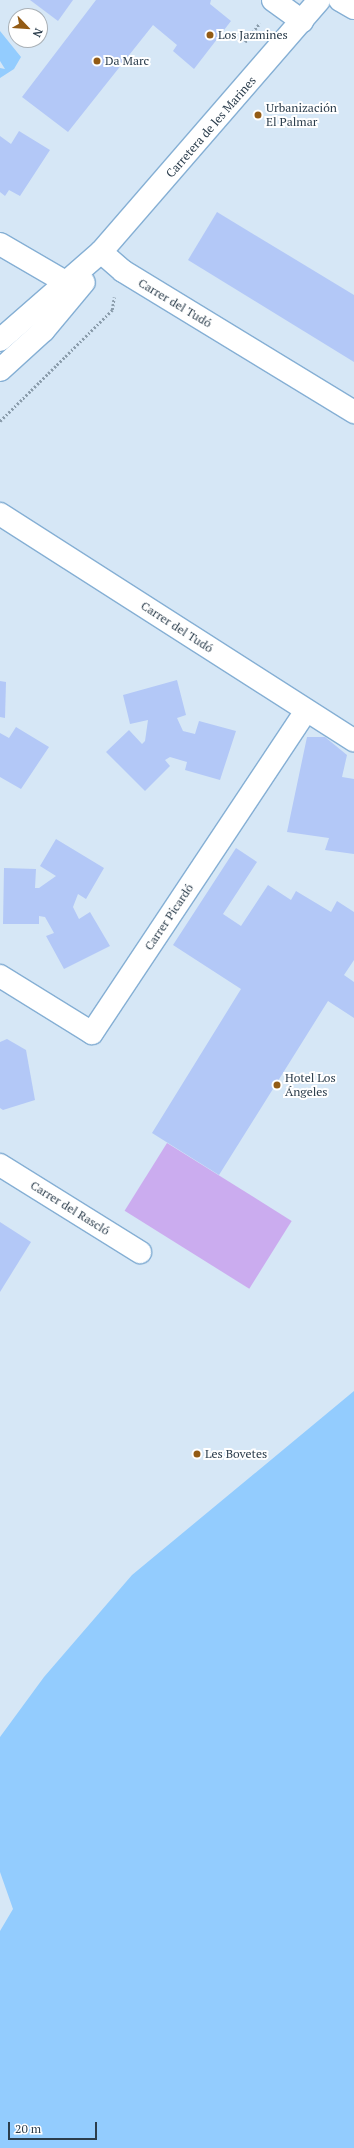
<!DOCTYPE html>
<meta charset="utf-8">
<style>
body{margin:0}
#map{position:relative;width:354px;height:2148px;overflow:hidden;background:#d6e7f6;font-family:"PT Serif",serif}
div>[style]{position:absolute}
.green>*{inset:0;background:#cbacef;transform-origin:0 0}
.water>*{inset:0;background:#93ccfe}
.building>*{inset:0;background:#b3c8f7}
.path>*{height:2.5px;margin-top:-1.25px;transform-origin:0;background:repeating-linear-gradient(90deg,#8b9dac 0 2px,transparent 0 4px)}
.roads{filter:drop-shadow(1px 0 #85afd4) drop-shadow(-1px 0 #85afd4) drop-shadow(0 1px #85afd4) drop-shadow(0 -1px #85afd4)}
.minor>*{height:22px;margin:-11px;padding:0 11px;transform-origin:11px;border-radius:11px;background:#fff}
.secondary>*{height:22px;margin:-11px;padding:0 11px;transform-origin:11px;border-radius:11px;background:#fff}
.dots>*{width:11px;height:11px;translate:-50% -50%;box-sizing:border-box;border:2px solid #fff;border-radius:50%}
span{translate:-50% -50%;white-space:nowrap;text-align:center;line-height:1.15;-webkit-text-stroke:4px #fff;paint-order:stroke}
.poi-label{font-size:12px;color:#2b3d4c}
.left{translate:0 -50%;text-align:left}
.street-label{font-size:12px;color:#2b3d4c}
.north{position:absolute;left:8px;top:8px;width:40px;height:40px;box-sizing:border-box;background:#fff;border:1px solid #aab1b7;border-radius:50%;rotate:115deg;font-size:11px;font-weight:700;line-height:16px;text-align:center;color:#2b3d4c}
.north::after{content:'';display:block;margin:auto;width:14px;height:18px;background:#935b15;clip-path:polygon(50% 0,100% 100%,50% 72%,0 100%)}
.scale{position:absolute;left:8px;top:2122px;width:89px;height:18px;box-sizing:border-box;border:2px solid #2b3d4c;border-top:0;padding-left:5px;font-size:12px;line-height:14px;white-space:nowrap;color:#2b3d4c;-webkit-text-stroke:3px #fff;paint-order:stroke}
</style>
<div id="map">
<div class="green">
<div style="left:167px;top:1143px;width:147px;height:80px;rotate:32deg"></div>
</div>
<div class="water">
<div style="clip-path:polygon(0 31px,21px 57px,14px 69px,0 78px,0 68px,5px 69px,0 61px)"></div>
<div style="clip-path:polygon(354px 1391px,354px 2148px,0 2148px,0 1931px,13px 1909px,0 1872px,0 1737px,44px 1677px,132px 1575px)"></div>
</div>
<div class="building">
<div style="clip-path:polygon(30px 0,73px 0,58px 21px)"></div>
<div style="clip-path:polygon(96px 0,211px 0,210px 4px,231px 21px,194px 69px,173px 51px,177px 45px,153px 25px,68px 132px,22px 97px)"></div>
<div style="clip-path:polygon(19px 131px,50px 150px,20px 196px,9px 190px,5px 196px,0 192px,0 136px,11px 144px)"></div>
<div style="clip-path:polygon(217px 212px,354px 295px,354px 362px,188px 260px)"></div>
<div style="clip-path:polygon(177px 680px,186px 715px,177px 718px,183px 731px,195px 734px,199px 721px,236px 731px,220px 780px,185px 770px,187px 762px,170px 757px,165px 760px,170px 766px,145px 791px,106px 752px,129px 730px,142px 744px,145px 741px,148px 720px,130px 724px,123px 695px)"></div>
<div style="clip-path:polygon(0 681px,6px 682px,5px 718px,0 717px)"></div>
<div style="clip-path:polygon(16px 727px,49px 747px,21px 789px,0 777px,0 733px,9px 738px)"></div>
<div style="clip-path:polygon(307px 737px,325px 737px,347px 755px,342px 777px,354px 779px,354px 854px,325px 850px,329px 838px,287px 832px)"></div>
<div style="clip-path:polygon(56px 839px,104px 868px,86px 899px,78px 894px,73px 907px,79px 919px,90px 912px,110px 946px,64px 969px,46px 936px,54px 933px,45px 917px,39px 916px,39px 924px,3px 924px,4px 868px,36px 869px,35px 888px,39px 888px,56px 876px,40px 866px)"></div>
<div style="clip-path:polygon(236px 848px,257px 862px,223px 914px,241px 926px,268px 885px,291px 900px,296px 891px,331px 912px,337px 901px,354px 912px,354px 960px,344px 975px,354px 982px,354px 1018px,328px 1001px,219px 1175px,152px 1133px,241px 989px,173px 945px)"></div>
<div style="clip-path:polygon(7px 1039px,26px 1050px,35px 1100px,3px 1110px,0 1108px,0 1042px)"></div>
<div style="clip-path:polygon(0 1222px,31px 1242px,0 1292px)"></div>
</div>
<div class="path">
<div style="left:245px;top:42px;width:24px;rotate:-52deg"></div>
<div style="left:0;top:421px;width:158px;rotate:-44.7deg"></div>
<div style="left:112px;top:310px;width:13px;rotate:-81deg"></div>
</div>
<div class="roads">
<div class="minor">
<div style="left:273px;top:0;width:36px;rotate:36deg"></div>
<div style="left:340px;top:0;width:16px;rotate:30deg"></div>
<div style="left:0;top:244px;width:78px;rotate:30.2deg"></div>
<div style="left:101px;top:252px;width:29px;rotate:41deg"></div>
<div style="left:123px;top:271px;width:271px;rotate:31.4deg"></div>
<div style="left:0;top:514px;width:420px;rotate:32.6deg"></div>
<div style="left:0;top:976px;width:108px;rotate:31.8deg"></div>
<div style="left:92px;top:1033px;width:387px;rotate:-56.4deg"></div>
<div style="left:0;top:1165px;width:165px;rotate:31.9deg"></div>
</div>
<div class="secondary">
<div style="left:0;top:340px;width:134px;rotate:-41.1deg"></div>
<div style="left:101px;top:252px;width:333px;rotate:-49.1deg"></div>
<div style="left:0;top:370px;width:59px;rotate:-42.3deg"></div>
<div style="left:44px;top:330px;width:62px;rotate:-50.2deg"></div>
</div>
</div>
<div class="dots">
<div style="left:210px;top:35px;background:#935b15"></div>
<div style="left:97px;top:61px;background:#935b15"></div>
<div style="left:258px;top:115px;background:#935b15"></div>
<div style="left:277px;top:1085px;background:#935b15"></div>
<div style="left:197px;top:1454px;background:#935b15"></div>
</div>
<div class="poi-label">
<span class="left" style="left:218px;top:35px">Los Jazmines</span>
<span class="left" style="left:105px;top:61px">Da Marc</span>
<span class="left" style="left:266px;top:115px">Urbanización<br>El Palmar</span>
<span class="left" style="left:285px;top:1085px">Hotel Los<br>Ángeles</span>
<span class="left" style="left:205px;top:1454px">Les Bovetes</span>
</div>
<div class="street-label">
<span style="left:211px;top:127px;rotate:-49deg">Carretera de les Marines</span>
<span style="left:175px;top:303px;rotate:31deg">Carrer del Tudó</span>
<span style="left:177px;top:627px;rotate:33deg">Carrer del Tudó</span>
<span style="left:169px;top:917px;rotate:-56deg">Carrer Picardó</span>
<span style="left:70px;top:1208px;rotate:32deg">Carrer del Rascló</span>
</div>
<div class="north">N</div>
<div class="scale">20 m</div>
</div>
